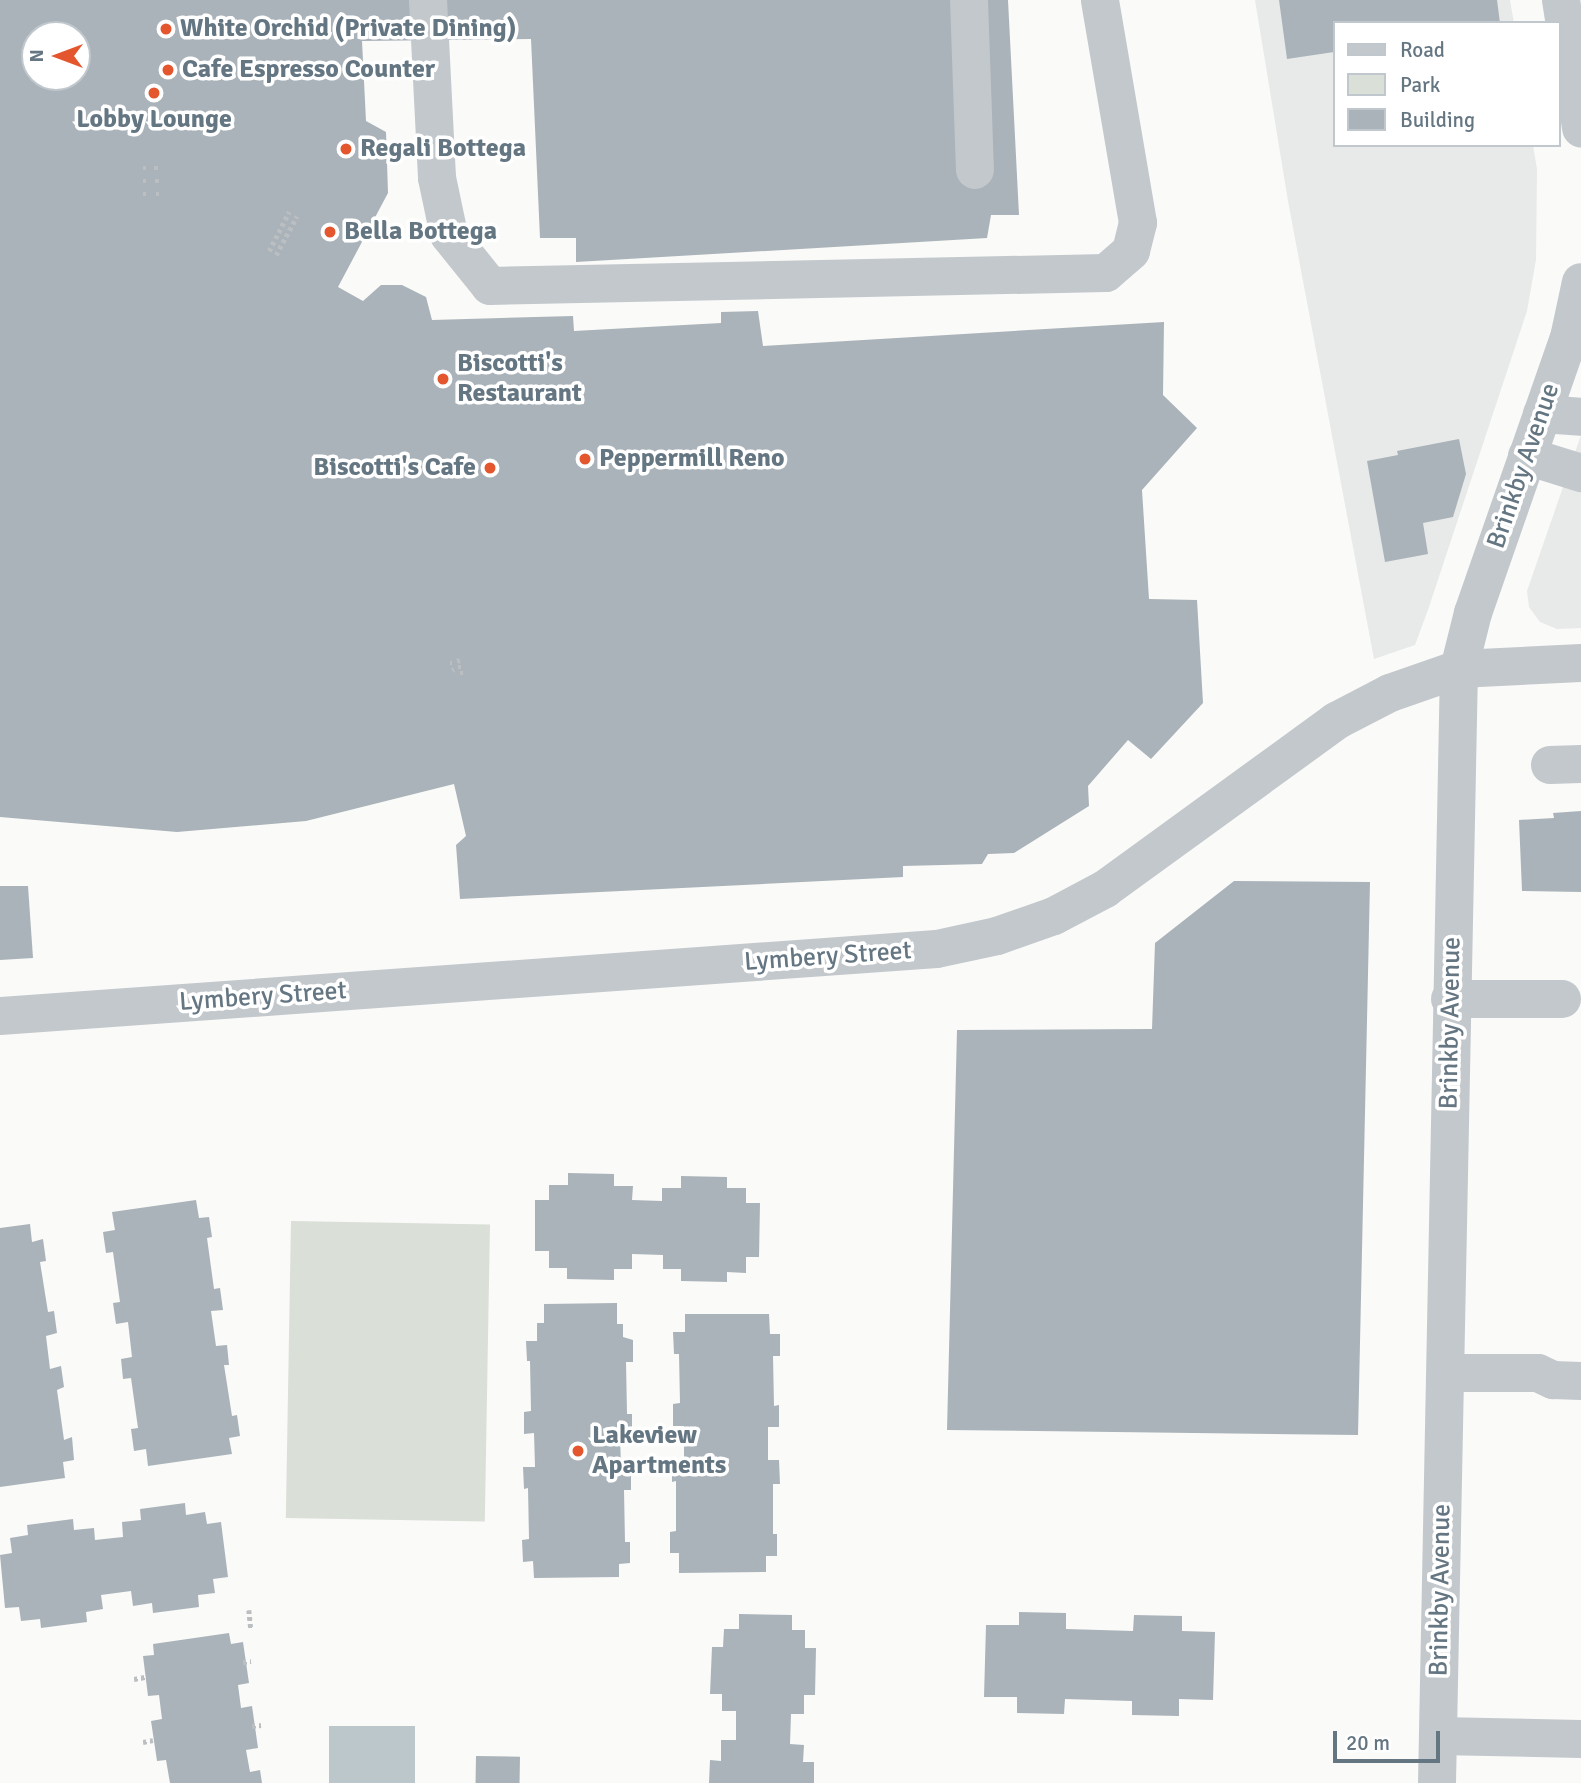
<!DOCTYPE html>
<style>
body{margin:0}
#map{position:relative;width:1581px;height:1783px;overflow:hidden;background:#fafaf8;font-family:Signika,sans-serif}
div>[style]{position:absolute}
.built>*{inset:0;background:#e8e9e9}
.green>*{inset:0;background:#dadfd7;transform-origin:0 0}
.water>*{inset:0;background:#bbc7cb;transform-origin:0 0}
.building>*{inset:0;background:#aab3b9;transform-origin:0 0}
.path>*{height:4.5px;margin-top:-2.25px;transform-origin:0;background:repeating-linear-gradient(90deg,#bbbfc2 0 3.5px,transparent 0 7px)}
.minor>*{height:38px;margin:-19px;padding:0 19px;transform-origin:19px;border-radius:19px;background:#c3c8cc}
.dots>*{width:19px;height:19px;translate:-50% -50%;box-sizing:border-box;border:4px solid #fff;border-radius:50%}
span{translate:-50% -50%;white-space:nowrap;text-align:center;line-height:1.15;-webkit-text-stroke:7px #fff;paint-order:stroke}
.poi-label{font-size:26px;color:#657683;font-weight:700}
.left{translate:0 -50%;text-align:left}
.right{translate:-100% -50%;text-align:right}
.street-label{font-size:26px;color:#657683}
.legend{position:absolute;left:1333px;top:21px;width:228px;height:126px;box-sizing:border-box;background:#fff;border:2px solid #c1c8cd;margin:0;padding:9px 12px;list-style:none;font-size:21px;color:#657683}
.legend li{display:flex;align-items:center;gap:14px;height:35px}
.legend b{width:35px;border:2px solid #c1c8cd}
.north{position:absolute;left:21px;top:21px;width:70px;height:70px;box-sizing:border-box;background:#fff;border:2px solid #c1c8cd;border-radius:50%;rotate:270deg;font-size:19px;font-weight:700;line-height:28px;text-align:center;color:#657683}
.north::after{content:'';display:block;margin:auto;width:24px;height:32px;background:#e4572e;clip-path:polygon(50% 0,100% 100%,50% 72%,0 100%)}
.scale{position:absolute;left:1333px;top:1731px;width:107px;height:32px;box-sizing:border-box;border:4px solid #657683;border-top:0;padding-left:9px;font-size:21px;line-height:24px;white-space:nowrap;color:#657683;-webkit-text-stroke:5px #fff;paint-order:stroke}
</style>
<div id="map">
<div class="built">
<div style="clip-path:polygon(1255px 0,1510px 0,1514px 23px,1334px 23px,1334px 145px,1533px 145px,1537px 169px,1536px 260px,1527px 311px,1429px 607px,1415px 645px,1374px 659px,1288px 201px)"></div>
<div style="clip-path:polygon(1581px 435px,1581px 628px,1557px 629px,1540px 622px,1529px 607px,1527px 591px)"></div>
</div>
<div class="green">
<div style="left:291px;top:1221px;width:199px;height:297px;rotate:1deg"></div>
</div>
<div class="water">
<div style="left:329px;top:1726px;width:86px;height:57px"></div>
</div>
<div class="building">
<div style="clip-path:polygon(evenodd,0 0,1008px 0,1019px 215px,991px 215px,987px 238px,576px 262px,576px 238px,540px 238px,531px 39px,362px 41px,366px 121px,386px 132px,388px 193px,338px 287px,363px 301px,381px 285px,402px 285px,426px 297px,432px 320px,573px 316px,574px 331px,721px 323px,721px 312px,758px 311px,763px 346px,1164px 322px,1163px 395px,1197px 428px,1142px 490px,1149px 599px,1197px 600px,1203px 703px,1151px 759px,1128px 740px,1088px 786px,1089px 806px,1014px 853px,988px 854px,982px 864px,903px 866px,903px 877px,460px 899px,456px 845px,466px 836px,454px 784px,306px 821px,177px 832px,0 817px,0 0,35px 35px,77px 35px,77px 77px,35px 77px,35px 35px)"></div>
<div style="clip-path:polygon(1279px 0,1497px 0,1500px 23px,1334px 23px,1334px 52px,1287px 59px)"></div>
<div style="clip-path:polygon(1459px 439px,1466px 474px,1453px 517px,1423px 523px,1428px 554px,1385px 562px,1367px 461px,1398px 455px,1397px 451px)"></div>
<div style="clip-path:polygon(1581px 811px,1581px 892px,1522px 891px,1519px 820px,1554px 818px,1553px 813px)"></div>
<div style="clip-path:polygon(1234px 881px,1370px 882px,1358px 1435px,947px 1430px,957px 1030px,1152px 1029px,1155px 943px)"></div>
<div style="clip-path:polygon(0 886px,28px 886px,33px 958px,0 960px)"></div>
<div style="clip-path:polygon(568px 1173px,614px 1174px,614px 1186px,633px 1186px,632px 1200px,662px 1201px,662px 1188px,681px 1188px,681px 1176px,727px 1177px,727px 1188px,746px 1188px,746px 1203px,760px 1203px,759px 1257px,746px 1257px,746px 1273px,727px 1272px,727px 1282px,681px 1281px,681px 1269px,663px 1269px,663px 1255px,632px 1254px,632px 1269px,614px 1269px,614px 1280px,567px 1279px,567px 1268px,549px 1268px,549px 1251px,535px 1251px,535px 1200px,549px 1200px,549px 1185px,568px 1185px)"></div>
<div style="clip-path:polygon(196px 1200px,199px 1218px,209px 1217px,212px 1237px,207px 1238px,214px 1289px,220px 1288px,223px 1310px,211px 1311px,216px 1346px,227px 1345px,229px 1365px,224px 1365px,232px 1416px,237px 1415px,240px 1436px,229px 1438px,232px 1454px,148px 1466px,146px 1449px,134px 1451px,131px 1429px,138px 1428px,131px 1378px,123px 1379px,121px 1359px,132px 1357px,128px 1322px,116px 1324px,113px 1303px,120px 1302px,113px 1252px,106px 1253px,103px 1232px,115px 1230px,112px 1212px)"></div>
<div style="clip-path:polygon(30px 1224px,32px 1242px,43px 1239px,46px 1261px,40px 1262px,48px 1312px,54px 1311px,57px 1333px,46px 1336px,50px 1369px,61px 1366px,64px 1387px,57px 1390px,64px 1440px,72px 1437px,74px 1460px,63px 1462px,65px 1478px,0 1487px,0 1228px)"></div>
<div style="clip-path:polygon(617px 1303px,617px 1324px,623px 1324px,623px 1337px,633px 1340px,633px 1362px,626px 1362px,627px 1414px,632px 1414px,632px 1435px,620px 1435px,621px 1468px,631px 1468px,631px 1490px,624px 1490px,625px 1542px,630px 1542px,630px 1563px,619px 1564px,619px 1577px,534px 1578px,533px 1561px,523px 1562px,522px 1540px,529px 1539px,528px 1488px,524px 1489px,523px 1467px,535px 1467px,534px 1433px,524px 1434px,524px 1412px,531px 1411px,530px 1361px,527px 1361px,526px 1341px,537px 1341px,537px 1323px,544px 1323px,544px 1304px)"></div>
<div style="clip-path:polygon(685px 1314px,769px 1314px,770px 1334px,780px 1334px,780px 1356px,773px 1356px,774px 1406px,779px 1405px,779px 1427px,768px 1427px,768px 1460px,779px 1460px,780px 1484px,773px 1484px,773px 1534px,777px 1534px,777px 1556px,766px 1556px,766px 1572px,679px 1573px,679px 1553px,670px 1553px,670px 1532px,676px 1531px,676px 1481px,672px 1482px,672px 1461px,684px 1461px,684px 1426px,673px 1426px,673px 1404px,680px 1403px,679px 1354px,674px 1354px,673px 1332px,685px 1332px)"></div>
<div style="clip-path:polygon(185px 1503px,186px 1515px,205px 1512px,207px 1524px,221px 1522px,228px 1577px,213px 1579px,215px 1593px,198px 1595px,199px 1607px,153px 1613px,152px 1603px,133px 1606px,131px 1591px,101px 1595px,103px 1609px,86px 1612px,87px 1622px,41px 1628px,40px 1619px,21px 1621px,19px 1607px,5px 1608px,0 1555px,12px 1553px,10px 1538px,28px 1535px,27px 1525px,73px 1519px,74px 1530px,94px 1528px,95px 1540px,123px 1537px,122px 1522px,141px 1520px,140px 1509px)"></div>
<div style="clip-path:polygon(1019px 1612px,1066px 1613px,1066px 1629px,1133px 1631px,1134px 1615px,1182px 1616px,1182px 1631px,1215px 1632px,1213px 1700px,1179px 1699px,1179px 1716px,1132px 1715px,1132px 1701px,1065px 1699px,1064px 1714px,1017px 1713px,1017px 1697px,984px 1697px,986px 1625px,1019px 1625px)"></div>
<div style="clip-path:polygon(739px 1614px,792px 1615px,792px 1630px,805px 1630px,805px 1648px,816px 1648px,815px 1695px,804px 1695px,804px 1714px,791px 1714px,790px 1744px,804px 1745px,803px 1762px,814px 1762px,814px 1783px,709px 1783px,710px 1760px,721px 1761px,721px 1740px,736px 1740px,736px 1711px,722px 1711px,722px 1694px,710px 1694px,712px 1647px,723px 1647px,724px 1629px,739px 1629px)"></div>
<div style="clip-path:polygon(229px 1633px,231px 1644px,243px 1642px,249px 1683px,238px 1685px,241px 1708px,252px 1706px,258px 1748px,246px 1750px,250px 1772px,260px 1770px,262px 1783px,170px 1783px,166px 1760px,157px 1761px,151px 1721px,162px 1719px,159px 1695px,148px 1696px,143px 1656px,154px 1655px,153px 1644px)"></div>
<div style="left:476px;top:1756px;width:44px;height:27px;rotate:1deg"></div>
</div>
<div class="path">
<div style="left:143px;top:168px;width:5px"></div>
<div style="left:154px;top:168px;width:6px"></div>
<div style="left:143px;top:181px;width:5px"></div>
<div style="left:155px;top:181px;width:6px"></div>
<div style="left:143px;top:194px;width:6px"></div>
<div style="left:156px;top:194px;width:6px"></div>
<div style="left:269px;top:251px;width:44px;rotate:-62.9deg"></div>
<div style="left:276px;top:255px;width:44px;rotate:-61.7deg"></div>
<div style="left:457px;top:661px;width:3px;rotate:-18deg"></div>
<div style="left:450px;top:663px;width:2px"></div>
<div style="left:458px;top:667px;width:3px"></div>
<div style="left:452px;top:670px;width:2px;rotate:-27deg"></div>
<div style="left:460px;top:673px;width:3px"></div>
<div style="left:249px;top:1610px;width:19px;rotate:84deg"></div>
<div style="left:243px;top:1662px;width:8px;rotate:-7deg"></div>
<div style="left:134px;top:1679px;width:11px;rotate:-10deg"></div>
<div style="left:252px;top:1726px;width:9px;rotate:-6deg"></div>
<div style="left:143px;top:1742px;width:10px;rotate:-11deg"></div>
</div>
<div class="minor">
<div style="left:428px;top:0;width:178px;rotate:87.1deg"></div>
<div style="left:437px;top:178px;width:58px;rotate:78.1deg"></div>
<div style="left:449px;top:235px;width:65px;rotate:51.2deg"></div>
<div style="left:490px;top:286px;width:616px;rotate:-1.21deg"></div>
<div style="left:1106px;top:273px;width:33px;rotate:-41deg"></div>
<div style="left:1131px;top:251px;width:29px;rotate:-76deg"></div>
<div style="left:1138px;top:223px;width:226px;rotate:-99.7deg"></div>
<div style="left:969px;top:0;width:170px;rotate:88deg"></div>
<div style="left:1561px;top:0;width:130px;rotate:81.1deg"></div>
<div style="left:1542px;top:414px;width:39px;rotate:4deg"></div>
<div style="left:1527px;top:456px;width:57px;rotate:17.5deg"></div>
<div style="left:1550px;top:765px;width:31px;rotate:-2deg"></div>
<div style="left:1450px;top:999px;width:112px"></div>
<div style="left:0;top:1016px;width:939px;rotate:-4.09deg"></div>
<div style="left:937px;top:949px;width:61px;rotate:-12.2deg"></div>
<div style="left:997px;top:936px;width:60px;rotate:-19.3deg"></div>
<div style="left:1054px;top:916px;width:58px;rotate:-27.9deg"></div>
<div style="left:1105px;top:889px;width:286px;rotate:-36deg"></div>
<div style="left:1336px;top:721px;width:61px;rotate:-27.4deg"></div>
<div style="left:1390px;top:693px;width:73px;rotate:-19.2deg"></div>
<div style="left:1459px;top:669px;width:122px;rotate:-2.8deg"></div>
<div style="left:1446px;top:1373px;width:92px"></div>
<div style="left:1538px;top:1373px;width:17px;rotate:25deg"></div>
<div style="left:1553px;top:1380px;width:28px;rotate:2deg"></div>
<div style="left:1438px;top:1736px;width:143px;rotate:1.2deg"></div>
<div style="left:1437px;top:1783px;width:1114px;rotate:-88.87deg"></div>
<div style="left:1459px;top:669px;width:58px;rotate:-76deg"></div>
<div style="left:1473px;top:613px;width:291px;rotate:-70.8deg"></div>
<div style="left:1569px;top:338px;width:57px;rotate:-77.9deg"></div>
</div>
<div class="dots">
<div style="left:166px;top:29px;background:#e4572e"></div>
<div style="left:168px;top:70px;background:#e4572e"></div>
<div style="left:154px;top:93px;background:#e4572e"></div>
<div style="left:346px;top:149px;background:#e4572e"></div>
<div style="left:330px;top:232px;background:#e4572e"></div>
<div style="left:443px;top:379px;background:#e4572e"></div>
<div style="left:585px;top:459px;background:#e4572e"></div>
<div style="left:490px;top:468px;background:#e4572e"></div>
<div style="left:578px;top:1451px;background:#e4572e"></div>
</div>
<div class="poi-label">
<span class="left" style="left:180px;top:29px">White Orchid (Private Dining)</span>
<span class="left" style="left:182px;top:70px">Cafe Espresso Counter</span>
<span style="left:154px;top:120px">Lobby Lounge</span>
<span class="left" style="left:360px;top:149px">Regali Bottega</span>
<span class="left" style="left:344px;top:232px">Bella Bottega</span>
<span class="left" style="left:457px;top:379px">Biscotti's<br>Restaurant</span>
<span class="left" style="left:599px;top:459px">Peppermill Reno</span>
<span class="right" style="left:476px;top:468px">Biscotti's Cafe</span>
<span class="left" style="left:592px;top:1451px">Lakeview<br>Apartments</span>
</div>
<div class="street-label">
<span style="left:1524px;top:466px;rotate:-71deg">Brinkby Avenue</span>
<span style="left:828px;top:957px;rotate:-4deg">Lymbery Street</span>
<span style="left:263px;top:997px;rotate:-4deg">Lymbery Street</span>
<span style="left:1451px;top:1023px;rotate:-89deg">Brinkby Avenue</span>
<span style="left:1441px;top:1590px;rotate:-89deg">Brinkby Avenue</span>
</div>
<ul class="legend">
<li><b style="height:9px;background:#c3c8cc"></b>Road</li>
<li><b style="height:19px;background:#dadfd7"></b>Park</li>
<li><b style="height:19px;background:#aab3b9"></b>Building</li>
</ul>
<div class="north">N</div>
<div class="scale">20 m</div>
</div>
